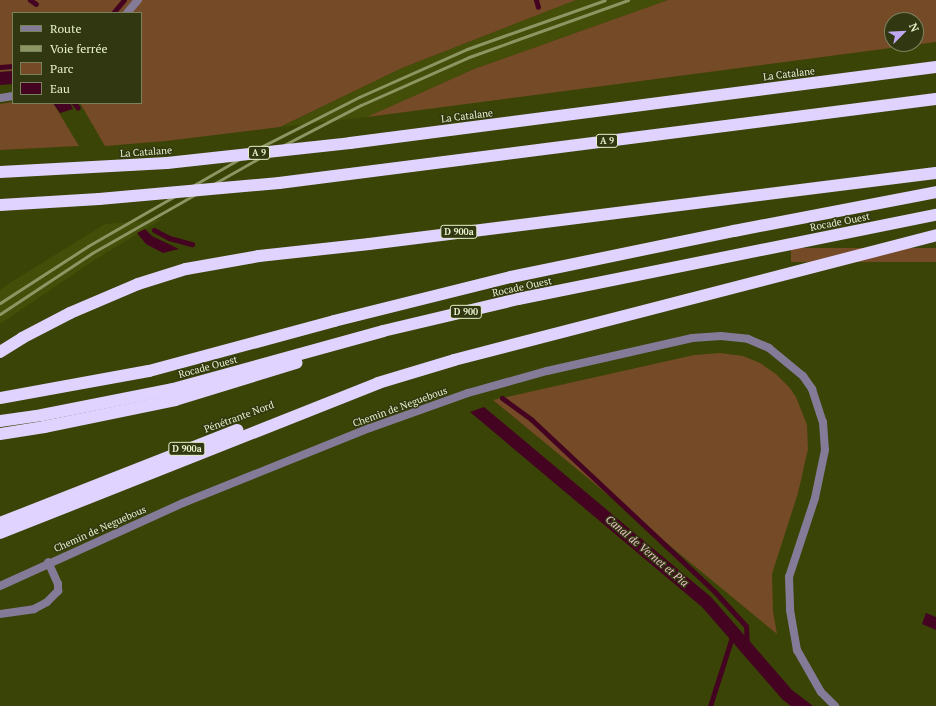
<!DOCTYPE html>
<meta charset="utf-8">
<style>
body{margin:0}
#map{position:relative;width:936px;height:706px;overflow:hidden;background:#3a4406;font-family:"PT Serif",serif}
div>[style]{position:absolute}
.built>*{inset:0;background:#434e08}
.green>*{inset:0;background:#754a26;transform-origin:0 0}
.water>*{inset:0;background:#450322}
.stream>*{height:5px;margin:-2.5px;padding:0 2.5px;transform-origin:2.5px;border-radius:2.5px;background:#450322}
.street>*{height:8px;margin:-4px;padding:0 4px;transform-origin:4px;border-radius:4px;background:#847b99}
.highway>*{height:12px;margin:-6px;padding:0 6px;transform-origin:6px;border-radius:6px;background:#e0d3ff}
.rail>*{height:3px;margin:-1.5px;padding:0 1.5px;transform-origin:1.5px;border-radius:1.5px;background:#8c9663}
.highway-bridge>*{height:12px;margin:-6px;padding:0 6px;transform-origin:6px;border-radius:6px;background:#e0d3ff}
span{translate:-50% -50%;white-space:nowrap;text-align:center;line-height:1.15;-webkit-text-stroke:3px #313811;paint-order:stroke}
.shield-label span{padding:1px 3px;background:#313811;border:1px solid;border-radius:3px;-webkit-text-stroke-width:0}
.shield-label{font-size:9px;color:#e7f1cb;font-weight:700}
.street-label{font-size:10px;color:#e7f1cb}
.water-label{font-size:11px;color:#f1becd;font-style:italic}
.legend{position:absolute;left:12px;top:12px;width:130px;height:92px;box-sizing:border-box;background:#313811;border:1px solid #7a825b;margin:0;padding:5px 7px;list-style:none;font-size:12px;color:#e7f1cb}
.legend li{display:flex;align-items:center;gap:8px;height:20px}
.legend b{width:20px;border:1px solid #7a825b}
.north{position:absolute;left:884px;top:12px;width:40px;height:40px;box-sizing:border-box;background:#313811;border:1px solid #7a825b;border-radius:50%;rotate:66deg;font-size:11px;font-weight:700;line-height:16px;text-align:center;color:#e7f1cb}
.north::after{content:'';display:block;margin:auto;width:14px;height:18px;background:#c1a8f3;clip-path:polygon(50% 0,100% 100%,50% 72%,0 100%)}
</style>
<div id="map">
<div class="built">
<div style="clip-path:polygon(576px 0,668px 0,474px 69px,367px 117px,281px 127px,402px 68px)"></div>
<div style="clip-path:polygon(162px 219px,96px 259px,0 324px,0 290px,8px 284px,105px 224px)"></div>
</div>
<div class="green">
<div style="clip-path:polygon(0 0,576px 0,402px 68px,280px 127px,166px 141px,105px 146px,80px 103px,141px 103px,141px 13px,13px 13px,13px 71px,0 72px)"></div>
<div style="clip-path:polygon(evenodd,668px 0,936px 0,936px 42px,367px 117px,474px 69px,668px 0,892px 20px,916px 20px,916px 44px,892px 44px,892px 20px)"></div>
<div style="clip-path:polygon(13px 102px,13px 103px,53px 103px,79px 146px,0 150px,0 104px)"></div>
<div style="left:936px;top:248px;width:14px;height:145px;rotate:90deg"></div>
<div style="clip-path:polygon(720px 353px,743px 356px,760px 363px,776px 374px,789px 387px,796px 397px,807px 425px,808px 449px,798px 493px,772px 574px,773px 611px,777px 634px,493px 400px,694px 355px)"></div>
</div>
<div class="water">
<div style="clip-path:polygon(13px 71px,13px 84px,0 85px,0 72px)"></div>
<div style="clip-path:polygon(53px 103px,70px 103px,73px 109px,60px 113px)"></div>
<div style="clip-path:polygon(145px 229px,152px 236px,179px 249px,163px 253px,146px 244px,137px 233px)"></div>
<div style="clip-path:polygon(484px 407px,711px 597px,792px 690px,813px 706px,791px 706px,783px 700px,702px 607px,470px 412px)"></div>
<div style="clip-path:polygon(926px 613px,936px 617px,936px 630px,922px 624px)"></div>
</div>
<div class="stream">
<div style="left:30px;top:0;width:7px;rotate:34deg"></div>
<div style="left:536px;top:0;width:7px;rotate:74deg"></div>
<div style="left:113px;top:13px;width:17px;rotate:-50deg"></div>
<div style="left:0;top:67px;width:13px;rotate:-4deg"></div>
<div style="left:74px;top:103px;width:6px;rotate:51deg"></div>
<div style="left:154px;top:230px;width:17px;rotate:28deg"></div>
<div style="left:169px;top:238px;width:24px;rotate:15deg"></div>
<div style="left:502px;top:398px;width:37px;rotate:36deg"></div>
<div style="left:532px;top:420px;width:251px;rotate:43.2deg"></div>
<div style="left:715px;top:592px;width:46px;rotate:47.6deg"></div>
<div style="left:746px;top:626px;width:18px;rotate:87deg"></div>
<div style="left:710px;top:706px;width:76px;rotate:-72.3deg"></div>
</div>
<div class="street">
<div style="left:127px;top:13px;width:17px;rotate:-50deg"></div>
<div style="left:0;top:98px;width:13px;rotate:-9deg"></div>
<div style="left:0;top:586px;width:201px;rotate:-24.4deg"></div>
<div style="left:183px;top:503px;width:201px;rotate:-21.9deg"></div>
<div style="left:370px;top:428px;width:104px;rotate:-19.7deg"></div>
<div style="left:468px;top:393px;width:82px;rotate:-15.6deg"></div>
<div style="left:547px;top:371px;width:149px;rotate:-12.8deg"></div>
<div style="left:692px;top:338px;width:29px;rotate:-4deg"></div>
<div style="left:721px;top:336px;width:27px;rotate:6deg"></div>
<div style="left:748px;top:339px;width:23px;rotate:23deg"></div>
<div style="left:769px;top:348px;width:44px;rotate:39.5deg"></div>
<div style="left:803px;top:376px;width:16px;rotate:55deg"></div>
<div style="left:812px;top:389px;width:35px;rotate:72deg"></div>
<div style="left:823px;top:422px;width:28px;rotate:86deg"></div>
<div style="left:825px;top:450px;width:49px;rotate:101.8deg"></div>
<div style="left:815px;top:498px;width:83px;rotate:108.2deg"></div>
<div style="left:789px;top:577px;width:33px;rotate:88deg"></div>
<div style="left:790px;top:610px;width:41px;rotate:80.1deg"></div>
<div style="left:797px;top:650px;width:48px;rotate:60.3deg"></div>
<div style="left:821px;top:692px;width:20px;rotate:45deg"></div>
<div style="left:0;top:614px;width:34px;rotate:-8deg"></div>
<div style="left:34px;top:609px;width:15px;rotate:-28deg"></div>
<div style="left:47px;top:602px;width:16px;rotate:-45deg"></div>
<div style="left:58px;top:591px;width:7px;rotate:-90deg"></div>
<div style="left:58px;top:584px;width:24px;rotate:-114deg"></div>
</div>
<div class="highway">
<div style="left:350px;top:143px;width:591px;rotate:-7.39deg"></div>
<div style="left:0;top:172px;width:167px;rotate:-3.1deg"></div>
<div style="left:279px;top:183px;width:662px;rotate:-7.29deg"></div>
<div style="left:0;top:205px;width:99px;rotate:-3.5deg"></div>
<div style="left:0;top:352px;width:26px;rotate:-32deg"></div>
<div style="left:22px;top:338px;width:54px;rotate:-27.5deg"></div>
<div style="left:70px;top:313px;width:74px;rotate:-23.1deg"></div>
<div style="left:138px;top:284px;width:50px;rotate:-17.4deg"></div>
<div style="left:186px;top:269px;width:74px;rotate:-10.1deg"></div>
<div style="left:259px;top:256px;width:111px;rotate:-6.2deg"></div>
<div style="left:369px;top:244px;width:571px;rotate:-7.14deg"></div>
<div style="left:0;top:398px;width:151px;rotate:-10.3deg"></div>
<div style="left:149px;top:371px;width:192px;rotate:-15.1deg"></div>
<div style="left:334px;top:321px;width:182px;rotate:-14deg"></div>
<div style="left:511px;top:277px;width:228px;rotate:-11.7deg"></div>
<div style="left:734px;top:231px;width:206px;rotate:-10.9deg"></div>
<div style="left:0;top:421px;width:42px;rotate:-8.1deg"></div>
<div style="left:42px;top:415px;width:134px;rotate:-11.2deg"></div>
<div style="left:173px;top:389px;width:218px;rotate:-15.4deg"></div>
<div style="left:383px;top:331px;width:139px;rotate:-13.3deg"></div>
<div style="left:518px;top:299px;width:426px;rotate:-11.4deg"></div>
<div style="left:0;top:434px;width:45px;rotate:-9deg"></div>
<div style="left:44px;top:427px;width:134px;rotate:-11.6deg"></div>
<div style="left:175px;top:400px;width:127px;rotate:-17deg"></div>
<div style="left:0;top:523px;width:255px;rotate:-21.4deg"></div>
<div style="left:0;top:533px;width:407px;rotate:-21.6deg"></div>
<div style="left:378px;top:383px;width:79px;rotate:-16.8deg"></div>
<div style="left:454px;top:360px;width:498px;rotate:-14.5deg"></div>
</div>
<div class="rail">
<div style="left:0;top:303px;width:105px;rotate:-32.9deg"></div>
<div style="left:88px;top:246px;width:190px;rotate:-29.9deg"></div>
<div style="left:253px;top:151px;width:119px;rotate:-27deg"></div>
<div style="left:359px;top:97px;width:118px;rotate:-24deg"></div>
<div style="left:467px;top:49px;width:146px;rotate:-19.5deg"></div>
<div style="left:0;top:314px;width:110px;rotate:-33.5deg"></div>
<div style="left:92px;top:253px;width:192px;rotate:-29.6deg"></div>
<div style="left:259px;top:158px;width:115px;rotate:-27.5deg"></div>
<div style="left:361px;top:105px;width:118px;rotate:-24deg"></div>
<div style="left:469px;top:57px;width:169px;rotate:-19.7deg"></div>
</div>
<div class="highway-bridge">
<div style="left:167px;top:163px;width:184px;rotate:-6.2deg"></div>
<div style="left:99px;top:199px;width:181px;rotate:-5.1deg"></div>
</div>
<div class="shield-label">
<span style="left:607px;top:141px">A 9</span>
<span style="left:259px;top:153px">A 9</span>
<span style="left:459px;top:232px">D 900a</span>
<span style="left:466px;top:312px">D 900</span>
<span style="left:187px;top:449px">D 900a</span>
</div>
<div class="street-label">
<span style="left:789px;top:74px;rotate:-7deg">La Catalane</span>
<span style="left:467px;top:116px;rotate:-7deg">La Catalane</span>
<span style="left:146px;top:152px;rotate:-4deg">La Catalane</span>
<span style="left:840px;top:222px;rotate:-11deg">Rocade Ouest</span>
<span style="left:522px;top:287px;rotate:-12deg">Rocade Ouest</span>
<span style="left:208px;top:367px;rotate:-15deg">Rocade Ouest</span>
<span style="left:400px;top:407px;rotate:-20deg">Chemin de Neguebous</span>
<span style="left:239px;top:417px;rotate:-20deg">Pénétrante Nord</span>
<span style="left:100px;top:529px;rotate:-24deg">Chemin de Neguebous</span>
</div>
<div class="water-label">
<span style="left:647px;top:551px;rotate:40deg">Canal de Vernet et Pia</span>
</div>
<ul class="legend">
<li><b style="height:5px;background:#847b99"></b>Route</li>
<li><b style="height:5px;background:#8c9663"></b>Voie ferrée</li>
<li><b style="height:11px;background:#754a26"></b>Parc</li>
<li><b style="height:11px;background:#450322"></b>Eau</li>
</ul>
<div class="north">N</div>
</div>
